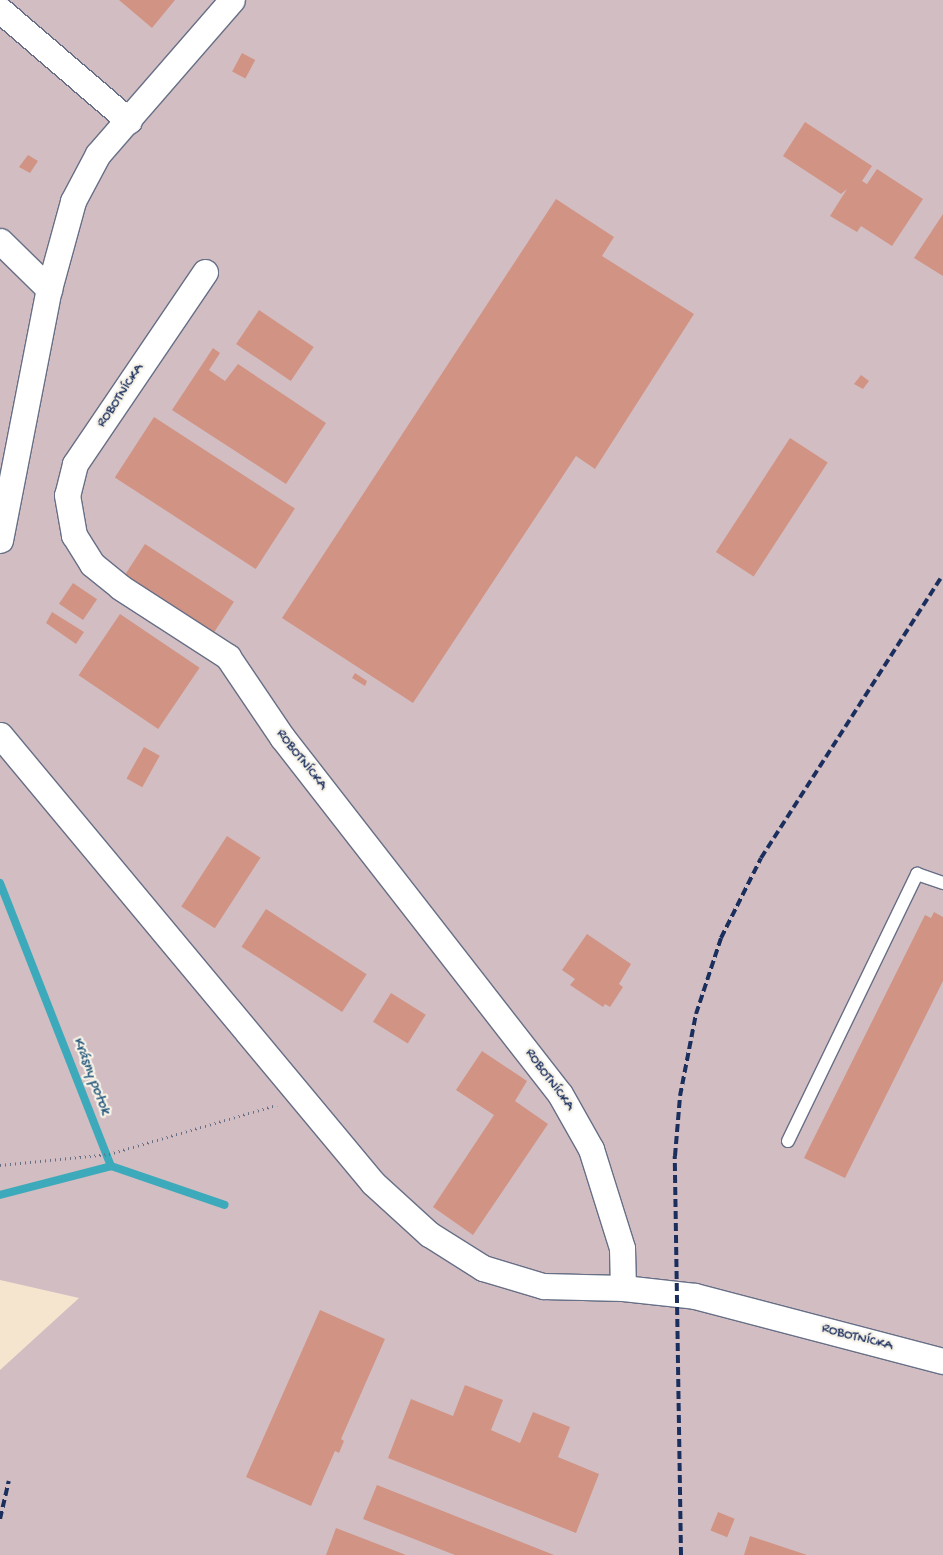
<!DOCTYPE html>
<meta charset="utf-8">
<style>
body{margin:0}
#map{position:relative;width:943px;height:1555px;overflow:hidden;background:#f5e5cf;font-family:"Gochi Hand",sans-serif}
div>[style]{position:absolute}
.industrial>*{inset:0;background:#d2bec2}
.stream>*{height:8px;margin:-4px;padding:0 4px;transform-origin:4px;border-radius:4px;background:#3caaba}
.building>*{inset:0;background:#d19383;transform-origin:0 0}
.path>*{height:3px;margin-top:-1.5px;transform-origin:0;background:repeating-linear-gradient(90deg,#676f86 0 1px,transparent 0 5px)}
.roads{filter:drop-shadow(1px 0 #676f86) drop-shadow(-1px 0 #676f86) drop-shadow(0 1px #676f86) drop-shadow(0 -1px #676f86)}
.lane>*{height:12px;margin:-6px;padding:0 6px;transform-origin:6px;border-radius:6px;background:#fff}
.street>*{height:25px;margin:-12.5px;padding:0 12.5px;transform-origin:12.5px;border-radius:12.5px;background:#fff}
.rail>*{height:4px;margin-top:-2px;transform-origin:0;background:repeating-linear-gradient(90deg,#1b2f5e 0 8px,transparent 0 12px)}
span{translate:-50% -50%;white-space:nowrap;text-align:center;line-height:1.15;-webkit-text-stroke:4.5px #f7f3e8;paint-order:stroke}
.street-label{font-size:14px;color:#1b2f5e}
.water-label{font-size:15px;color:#275a7e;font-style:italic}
</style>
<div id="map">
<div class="industrial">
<div style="clip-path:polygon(0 0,943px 0,943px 1555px,0 1555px,0 1370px,79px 1298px,0 1280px)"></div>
</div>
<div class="stream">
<div style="left:0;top:883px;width:304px;rotate:68.6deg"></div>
<div style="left:111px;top:1166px;width:120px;rotate:18.9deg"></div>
<div style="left:0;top:1195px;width:115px;rotate:-14.6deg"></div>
</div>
<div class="building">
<div style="clip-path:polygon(119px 0,175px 0,152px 28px)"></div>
<div style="left:242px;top:53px;width:15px;height:21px;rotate:28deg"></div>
<div style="clip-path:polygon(805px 122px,872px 166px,862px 181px,867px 184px,877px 169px,923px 199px,892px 246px,861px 226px,857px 232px,830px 216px,847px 189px,841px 194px,783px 156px)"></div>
<div style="clip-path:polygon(28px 155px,38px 161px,30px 173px,19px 167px)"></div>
<div style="clip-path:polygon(556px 199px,614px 237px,602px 256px,694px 314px,595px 469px,576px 456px,413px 703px,282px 618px)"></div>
<div style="clip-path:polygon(943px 214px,943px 276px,914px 258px)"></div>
<div style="left:259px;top:310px;width:66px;height:41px;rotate:34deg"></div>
<div style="clip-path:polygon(213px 348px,220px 353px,209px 370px,225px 381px,238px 364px,326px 423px,286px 484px,172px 410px)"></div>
<div style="clip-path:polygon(861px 375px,869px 381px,863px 389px,854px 384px)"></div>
<div style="left:154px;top:417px;width:168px;height:72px;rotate:33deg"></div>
<div style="left:790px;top:438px;width:45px;height:136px;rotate:33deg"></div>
<div style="left:145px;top:544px;width:106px;height:39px;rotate:33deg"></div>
<div style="left:73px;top:583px;width:29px;height:25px;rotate:34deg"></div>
<div style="clip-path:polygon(52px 612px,84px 632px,76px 644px,46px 623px)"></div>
<div style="left:120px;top:614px;width:96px;height:74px;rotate:34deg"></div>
<div style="clip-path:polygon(355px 673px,367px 681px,365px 686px,352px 678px)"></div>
<div style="left:144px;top:747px;width:18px;height:36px;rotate:29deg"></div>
<div style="left:227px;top:836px;width:40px;height:84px;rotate:33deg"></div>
<div style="left:266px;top:909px;width:120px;height:45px;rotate:33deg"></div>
<div style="clip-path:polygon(934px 912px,943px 917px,943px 981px,845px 1178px,804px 1158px,925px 915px,931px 918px)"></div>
<div style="clip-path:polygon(587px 934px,631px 964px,619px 984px,623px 987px,610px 1007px,605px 1004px,603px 1007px,570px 985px,575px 979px,562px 970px)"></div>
<div style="left:391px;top:993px;width:41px;height:34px;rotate:32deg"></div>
<div style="clip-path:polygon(482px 1051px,527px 1081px,515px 1101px,548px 1124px,473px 1235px,433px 1207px,494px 1115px,456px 1090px)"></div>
<div style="clip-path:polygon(320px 1310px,385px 1339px,341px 1439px,344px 1441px,339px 1453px,335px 1451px,311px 1506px,246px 1477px)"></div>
<div style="clip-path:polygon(465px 1385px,503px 1400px,491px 1430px,520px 1443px,533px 1412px,570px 1427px,558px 1457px,599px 1474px,576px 1533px,388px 1458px,411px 1399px,453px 1416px)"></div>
<div style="clip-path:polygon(377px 1485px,554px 1555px,455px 1555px,363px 1519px)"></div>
<div style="left:718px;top:1512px;width:18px;height:20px;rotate:22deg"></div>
<div style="clip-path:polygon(336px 1528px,406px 1555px,326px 1555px)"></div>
<div style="clip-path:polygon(750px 1536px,807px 1555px,744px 1555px)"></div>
</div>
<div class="path">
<div style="left:0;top:1165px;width:110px;rotate:-5.8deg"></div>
<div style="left:109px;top:1154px;width:175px;rotate:-16.3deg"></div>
</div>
<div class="roads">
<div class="lane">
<div style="left:788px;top:1141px;width:297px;rotate:-64.2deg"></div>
<div style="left:917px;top:874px;width:28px;rotate:19deg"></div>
</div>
<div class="street">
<div style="left:0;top:10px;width:170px;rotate:40.7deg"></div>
<div style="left:0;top:241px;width:69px;rotate:44.4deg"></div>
<div style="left:205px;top:272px;width:232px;rotate:124.1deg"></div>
<div style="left:75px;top:464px;width:32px;rotate:104deg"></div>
<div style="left:67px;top:495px;width:41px;rotate:80.1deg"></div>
<div style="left:74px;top:535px;width:34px;rotate:58deg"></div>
<div style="left:92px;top:564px;width:36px;rotate:39deg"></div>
<div style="left:120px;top:587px;width:129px;rotate:32.9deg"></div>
<div style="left:228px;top:657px;width:97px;rotate:56deg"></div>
<div style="left:282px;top:737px;width:452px;rotate:52.1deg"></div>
<div style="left:560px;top:1094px;width:63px;rotate:60.6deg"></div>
<div style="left:591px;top:1149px;width:104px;rotate:72.6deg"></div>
<div style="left:622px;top:1248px;width:40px;rotate:88.6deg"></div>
<div style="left:0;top:540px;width:256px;rotate:-79deg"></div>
<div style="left:49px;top:289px;width:91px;rotate:-74.7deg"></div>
<div style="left:73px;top:201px;width:53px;rotate:-62deg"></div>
<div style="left:98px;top:154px;width:204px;rotate:-49deg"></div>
<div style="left:0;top:735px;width:583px;rotate:50.22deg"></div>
<div style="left:373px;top:1183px;width:76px;rotate:42.3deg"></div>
<div style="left:429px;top:1234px;width:64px;rotate:32.2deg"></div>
<div style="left:483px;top:1268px;width:63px;rotate:16.7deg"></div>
<div style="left:543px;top:1286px;width:80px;rotate:1.4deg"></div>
<div style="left:623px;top:1288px;width:72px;rotate:6.3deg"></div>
<div style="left:695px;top:1296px;width:256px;rotate:14.7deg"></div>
</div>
</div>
<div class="rail">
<div style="left:0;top:1519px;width:39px;rotate:-77deg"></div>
<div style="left:681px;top:1555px;width:399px;rotate:-90.9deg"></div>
<div style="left:675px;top:1156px;width:60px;rotate:-85.2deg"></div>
<div style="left:680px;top:1096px;width:84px;rotate:-79deg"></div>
<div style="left:696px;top:1014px;width:80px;rotate:-71.8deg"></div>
<div style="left:721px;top:938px;width:89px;rotate:-63.4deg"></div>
<div style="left:761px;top:858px;width:336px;rotate:-57.3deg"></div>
</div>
<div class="street-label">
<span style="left:121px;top:396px;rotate:-56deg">ROBOTNÍCKA</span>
<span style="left:301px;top:760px;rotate:52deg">ROBOTNÍCKA</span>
<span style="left:549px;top:1080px;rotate:54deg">ROBOTNÍCKA</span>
<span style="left:857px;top:1338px;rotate:15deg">ROBOTNÍCKA</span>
</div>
<div class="water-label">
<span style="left:91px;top:1076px;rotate:69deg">Krásny potok</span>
</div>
</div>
